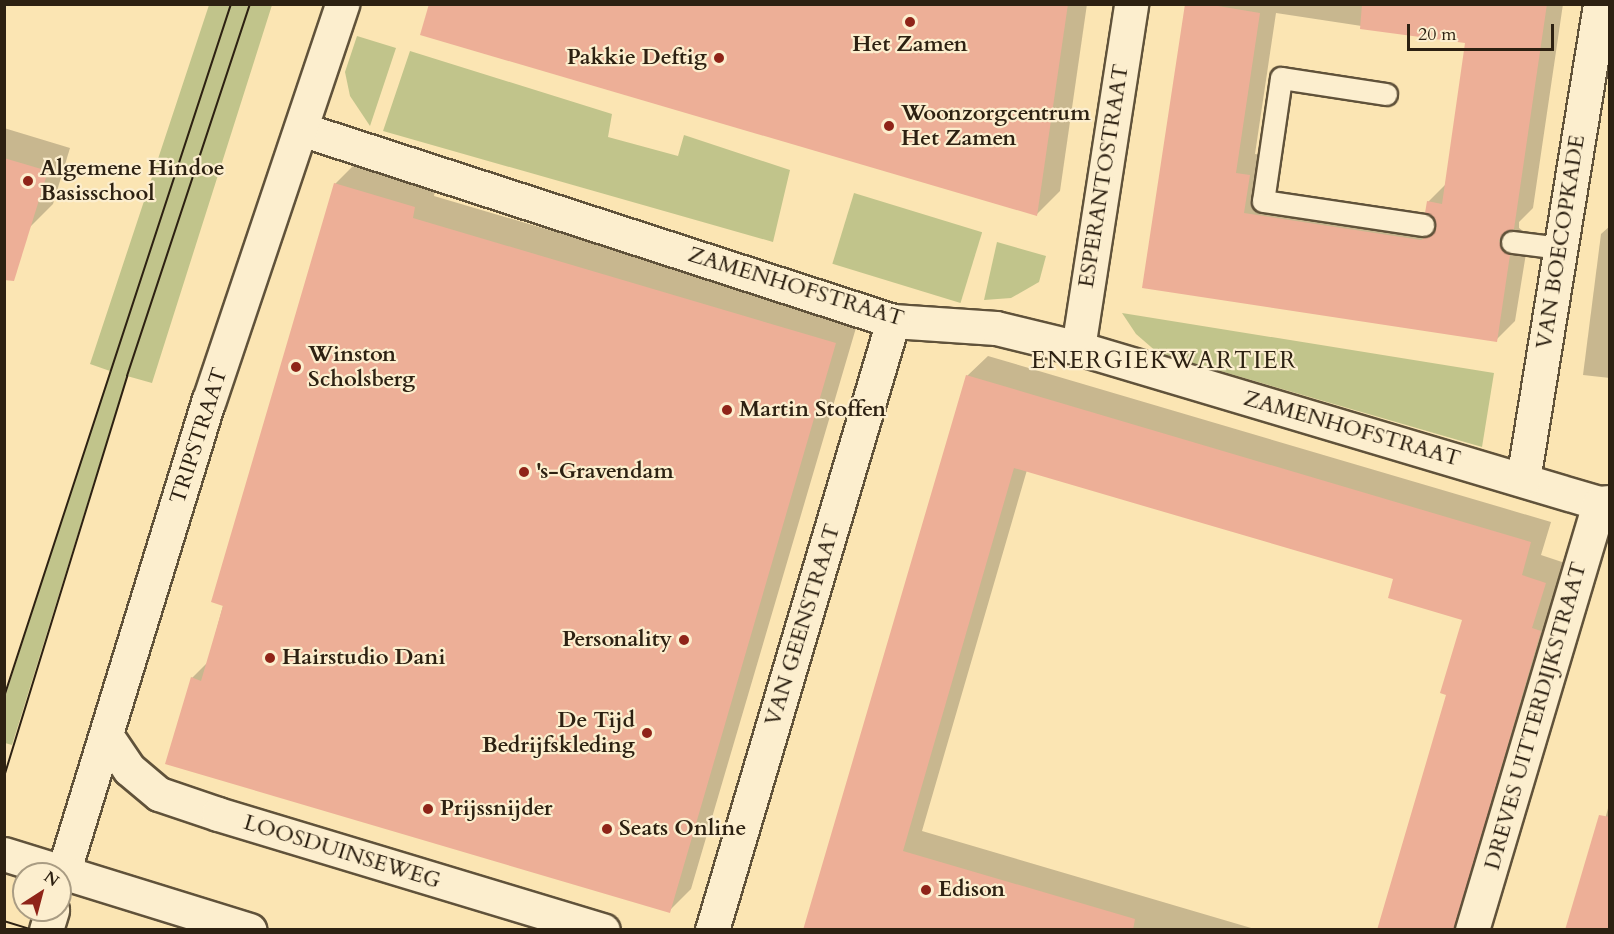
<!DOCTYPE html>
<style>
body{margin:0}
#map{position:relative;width:1614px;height:934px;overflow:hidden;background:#fbe5b3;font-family:Cardo,serif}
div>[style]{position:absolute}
.green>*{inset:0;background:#c1c48b;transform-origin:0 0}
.shadow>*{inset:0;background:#0003}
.building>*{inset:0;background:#edaf97}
.roads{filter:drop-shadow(2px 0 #60523a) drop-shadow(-2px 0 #60523a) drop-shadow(0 2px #60523a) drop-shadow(0 -2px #60523a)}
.lane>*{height:21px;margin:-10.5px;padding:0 10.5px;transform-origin:10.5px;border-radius:10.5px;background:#fceece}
.street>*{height:33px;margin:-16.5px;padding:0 16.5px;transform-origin:16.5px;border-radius:16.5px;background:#fceece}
.secondary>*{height:33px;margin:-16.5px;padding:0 16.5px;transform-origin:16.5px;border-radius:16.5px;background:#fceece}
.tram>*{height:1.5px;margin:-0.75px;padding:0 0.75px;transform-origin:0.75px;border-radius:0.75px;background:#2d2112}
.dots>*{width:16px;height:16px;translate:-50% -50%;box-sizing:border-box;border:3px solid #fceece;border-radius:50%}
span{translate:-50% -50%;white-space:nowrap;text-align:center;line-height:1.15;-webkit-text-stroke:4.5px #fceece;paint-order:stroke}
.poi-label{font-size:22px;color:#2d2112;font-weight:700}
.right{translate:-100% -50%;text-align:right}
.left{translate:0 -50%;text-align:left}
.street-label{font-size:22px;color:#2d2112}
.neighbourhood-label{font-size:24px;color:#2d2112;letter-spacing:1.5px}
.frame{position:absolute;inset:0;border:6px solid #2d2112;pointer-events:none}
.north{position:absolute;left:12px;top:862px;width:60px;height:60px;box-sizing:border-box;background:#fceece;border:2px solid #a99c83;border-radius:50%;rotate:36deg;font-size:16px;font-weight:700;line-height:24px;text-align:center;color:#2d2112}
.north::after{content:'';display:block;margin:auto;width:21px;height:27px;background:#8f2418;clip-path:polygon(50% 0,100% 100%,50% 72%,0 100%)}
.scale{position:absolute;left:1407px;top:24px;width:147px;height:27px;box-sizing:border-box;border:3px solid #2d2112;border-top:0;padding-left:8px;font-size:18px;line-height:21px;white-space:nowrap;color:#2d2112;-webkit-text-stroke:4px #fceece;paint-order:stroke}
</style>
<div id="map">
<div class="green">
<div style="clip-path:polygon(209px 5px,272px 5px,152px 383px,127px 376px,12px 745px,5px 743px,5px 697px,110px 371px,90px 364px)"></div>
<div style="clip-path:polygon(357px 36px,396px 48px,370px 126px,350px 96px,345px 72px)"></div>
<div style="clip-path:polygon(410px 51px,612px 114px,608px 137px,678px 156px,684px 135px,790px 170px,773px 242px,383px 131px)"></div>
<div style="left:854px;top:193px;width:134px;height:74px;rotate:17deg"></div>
<div style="clip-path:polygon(997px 242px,1046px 256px,1039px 282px,1011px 298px,984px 300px)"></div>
<div style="clip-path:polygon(1122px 313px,1494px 373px,1482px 447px,1158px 353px,1136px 334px)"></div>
</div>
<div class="shadow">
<div style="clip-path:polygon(431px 4px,1087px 4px,1060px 191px,1037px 214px)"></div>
<div style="clip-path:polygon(evenodd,1186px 4px,1563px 4px,1533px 208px,1519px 222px,1519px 228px,1529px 235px,1515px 321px,1496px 340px,1144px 287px,1186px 4px,1276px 13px,1467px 42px,1446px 184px,1428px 202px,1427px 212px,1437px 220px,1263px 194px,1269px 156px,1255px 154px,1276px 13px)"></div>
<div style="clip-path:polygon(4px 128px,70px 148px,53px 204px,30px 227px,4px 219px)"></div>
<div style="clip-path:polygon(357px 162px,436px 185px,434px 196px,858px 321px,691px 889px,669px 911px,192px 678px,208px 662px,335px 184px)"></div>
<div style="clip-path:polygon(1610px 226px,1610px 378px,1583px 375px,1601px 234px)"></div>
<div style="clip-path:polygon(988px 356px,1551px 522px,1541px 555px,1565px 563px,1468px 930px,1378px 930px,1448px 694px,1463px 619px,1395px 578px,1027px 470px,922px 831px,1258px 930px,804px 930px,967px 376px)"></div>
<div style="clip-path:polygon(1610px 801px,1610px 930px,1590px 875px)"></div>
</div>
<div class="building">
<div style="clip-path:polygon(429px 4px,1068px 4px,1037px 216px,420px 35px)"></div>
<div style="clip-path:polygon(1185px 4px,1206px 4px,1260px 13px,1236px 173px,1250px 175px,1244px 213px,1421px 240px,1433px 233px,1436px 226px,1431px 215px,1425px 213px,1427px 201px,1442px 204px,1465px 43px,1360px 29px,1362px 4px,1547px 4px,1514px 229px,1507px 231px,1499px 240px,1501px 247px,1510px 255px,1497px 342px,1142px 288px)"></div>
<div style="clip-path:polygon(4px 158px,48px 171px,14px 281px,4px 280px)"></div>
<div style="clip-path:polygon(334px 183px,415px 207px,413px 218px,836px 343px,670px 913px,165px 764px,191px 677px,201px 681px,223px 606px,211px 602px)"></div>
<div style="clip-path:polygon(966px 375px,1531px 542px,1522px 575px,1546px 583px,1532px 628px,1541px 631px,1454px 930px,1377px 930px,1446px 695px,1440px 693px,1462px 620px,1388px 598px,1393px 579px,1014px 468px,903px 851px,1135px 919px,1133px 930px,803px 930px)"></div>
<div style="clip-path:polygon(1599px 815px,1610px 817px,1610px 930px,1565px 930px)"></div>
</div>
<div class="roads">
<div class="lane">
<div style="left:1386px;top:94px;width:106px;rotate:-171.3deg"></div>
<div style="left:1281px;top:78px;width:124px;rotate:98.3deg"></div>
<div style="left:1263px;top:201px;width:162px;rotate:8.5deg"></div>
<div style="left:1512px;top:242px;width:48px;rotate:7.1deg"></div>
</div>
<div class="street">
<div style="left:301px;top:129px;width:622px;rotate:17.97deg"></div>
<div style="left:893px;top:321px;width:103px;rotate:3.9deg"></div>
<div style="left:996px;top:328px;width:84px;rotate:13.7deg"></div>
<div style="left:1078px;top:348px;width:544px;rotate:16.57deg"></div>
<div style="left:1599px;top:503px;width:11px;rotate:-5deg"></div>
<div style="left:1078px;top:348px;width:348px;rotate:-81.2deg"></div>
<div style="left:1523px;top:480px;width:482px;rotate:-80.8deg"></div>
<div style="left:106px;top:735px;width:41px;rotate:55.9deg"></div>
<div style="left:129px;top:769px;width:39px;rotate:40deg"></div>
<div style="left:159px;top:794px;width:62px;rotate:18.7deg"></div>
<div style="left:218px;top:814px;width:402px;rotate:16.8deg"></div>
<div style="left:64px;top:870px;width:492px;rotate:-72.9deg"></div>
<div style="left:209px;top:400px;width:418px;rotate:-71.4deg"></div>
<div style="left:712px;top:930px;width:635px;rotate:-73.45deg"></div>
<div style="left:1472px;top:930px;width:445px;rotate:-73.4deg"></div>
</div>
<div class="secondary">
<div style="left:4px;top:854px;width:257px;rotate:17.2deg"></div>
<div style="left:46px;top:930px;width:21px;rotate:-73deg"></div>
</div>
</div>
<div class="tram">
<div style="left:4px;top:697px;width:729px;rotate:-71.86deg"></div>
<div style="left:4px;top:777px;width:419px;rotate:-72.9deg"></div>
<div style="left:127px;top:376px;width:392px;rotate:-71.7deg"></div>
<div style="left:4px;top:921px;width:30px;rotate:17deg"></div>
</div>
<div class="dots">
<div style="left:910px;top:22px;background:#8f2418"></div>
<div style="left:719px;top:58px;background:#8f2418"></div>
<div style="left:889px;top:126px;background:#8f2418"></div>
<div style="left:28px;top:181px;background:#8f2418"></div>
<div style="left:296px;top:367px;background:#8f2418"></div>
<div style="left:727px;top:410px;background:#8f2418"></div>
<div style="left:524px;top:472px;background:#8f2418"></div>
<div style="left:684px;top:640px;background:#8f2418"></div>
<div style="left:270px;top:658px;background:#8f2418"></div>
<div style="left:647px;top:733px;background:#8f2418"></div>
<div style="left:428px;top:809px;background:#8f2418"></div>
<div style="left:607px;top:829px;background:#8f2418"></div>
<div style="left:926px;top:890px;background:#8f2418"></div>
</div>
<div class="poi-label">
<span style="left:910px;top:45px">Het Zamen</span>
<span class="right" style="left:707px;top:58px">Pakkie Deftig</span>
<span class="left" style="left:901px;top:126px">Woonzorgcentrum<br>Het Zamen</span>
<span class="left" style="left:40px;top:181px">Algemene Hindoe<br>Basisschool</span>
<span class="left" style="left:308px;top:367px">Winston<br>Scholsberg</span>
<span class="left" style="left:739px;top:410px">Martin Stoffen</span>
<span class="left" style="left:536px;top:472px">'s-Gravendam</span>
<span class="right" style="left:672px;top:640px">Personality</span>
<span class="left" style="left:282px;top:658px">Hairstudio Dani</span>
<span class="right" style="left:635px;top:733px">De Tijd<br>Bedrijfskleding</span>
<span class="left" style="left:440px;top:809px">Prijssnijder</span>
<span class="left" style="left:619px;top:829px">Seats Online</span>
<span class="left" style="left:938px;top:890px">Edison</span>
</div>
<div class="street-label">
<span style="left:1104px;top:176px;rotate:-81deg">ESPERANTOSTRAAT</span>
<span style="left:1561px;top:242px;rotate:-81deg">VAN BOECOPKADE</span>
<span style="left:796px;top:287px;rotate:17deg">ZAMENHOFSTRAAT</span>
<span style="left:1352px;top:429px;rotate:16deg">ZAMENHOFSTRAAT</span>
<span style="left:199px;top:436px;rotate:-72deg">TRIPSTRAAT</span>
<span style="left:803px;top:625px;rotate:-73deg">VAN GEENSTRAAT</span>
<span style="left:1536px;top:716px;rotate:-74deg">DREVES UITTERDIJKSTRAAT</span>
<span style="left:342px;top:852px;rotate:17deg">LOOSDUINSEWEG</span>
</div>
<div class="neighbourhood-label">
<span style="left:1164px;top:361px">ENERGIEKWARTIER</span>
</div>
<div class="frame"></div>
<div class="north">N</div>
<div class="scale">20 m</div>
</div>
